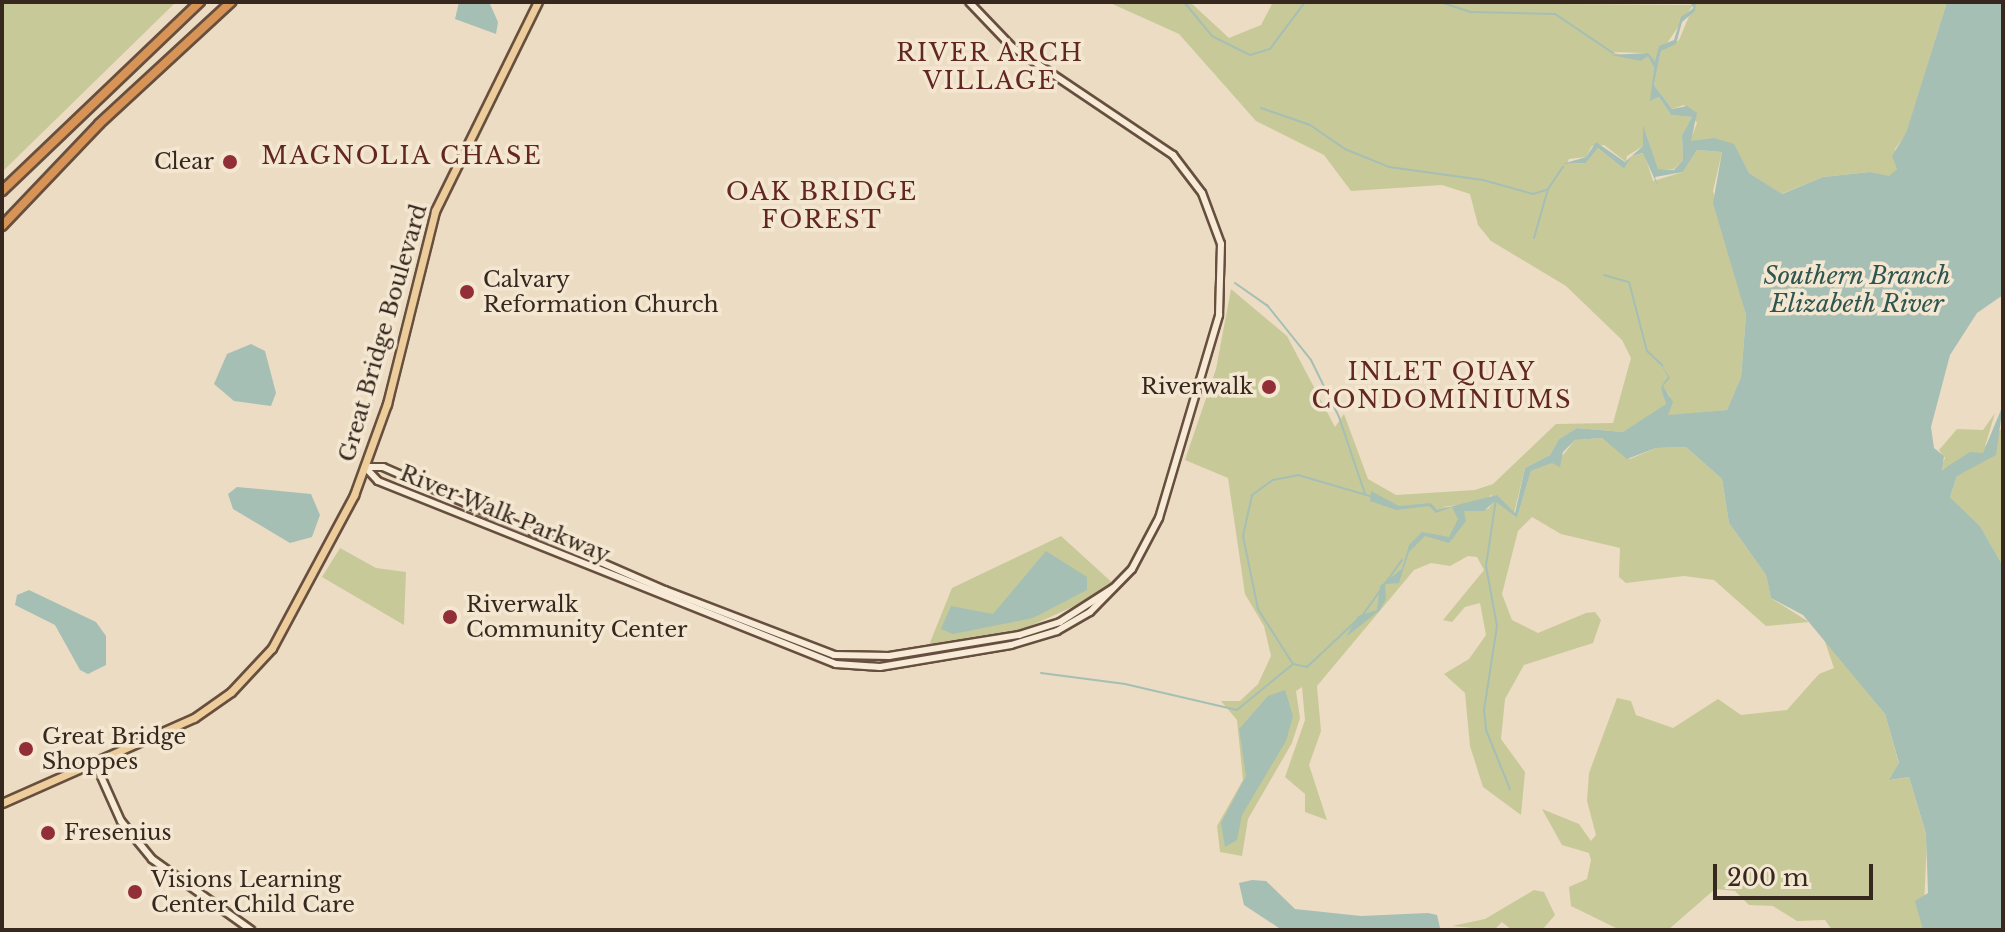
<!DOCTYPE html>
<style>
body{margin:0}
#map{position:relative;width:2005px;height:932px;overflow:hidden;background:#ecdcc3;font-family:"Libre Baskerville",serif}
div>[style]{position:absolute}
.green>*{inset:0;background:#c8c998}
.water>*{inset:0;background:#a5bfb5}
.stream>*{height:2px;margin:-1px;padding:0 1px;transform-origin:1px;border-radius:1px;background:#a5bfb5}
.roads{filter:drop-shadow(2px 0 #674f3e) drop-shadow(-2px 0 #674f3e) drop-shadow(0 2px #674f3e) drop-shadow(0 -2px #674f3e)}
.secondary>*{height:6px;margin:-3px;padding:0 3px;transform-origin:3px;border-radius:3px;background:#f7ead6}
.primary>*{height:7px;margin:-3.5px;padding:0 3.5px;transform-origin:3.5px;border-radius:3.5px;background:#eecd9d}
.highway>*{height:8px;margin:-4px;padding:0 4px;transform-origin:4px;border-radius:4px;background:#d89457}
.dots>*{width:22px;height:22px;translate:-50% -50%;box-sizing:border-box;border:4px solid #f4e7d2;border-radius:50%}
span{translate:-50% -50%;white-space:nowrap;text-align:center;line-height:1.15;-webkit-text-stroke:7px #f4e7d2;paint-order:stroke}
.poi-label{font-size:22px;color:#36281e}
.right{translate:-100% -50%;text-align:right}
.left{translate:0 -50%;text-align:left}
.street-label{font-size:22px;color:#36281e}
.neighbourhood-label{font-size:24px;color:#612720;letter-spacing:2px}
.water-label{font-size:24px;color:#2e554f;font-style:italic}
.frame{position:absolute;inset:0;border:4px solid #36281e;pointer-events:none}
.scale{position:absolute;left:1713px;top:864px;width:160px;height:36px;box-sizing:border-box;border:4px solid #36281e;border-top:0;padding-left:10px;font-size:24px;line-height:28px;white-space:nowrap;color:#36281e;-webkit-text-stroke:6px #f4e7d2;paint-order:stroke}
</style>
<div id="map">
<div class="green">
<div style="clip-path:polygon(2px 2px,176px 2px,2px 172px)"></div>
<div style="clip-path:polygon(1108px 2px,1190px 2px,1229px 38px,1261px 25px,1273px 2px,1693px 5px,1655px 61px,1645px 53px,1612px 52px,1641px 61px,1648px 55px,1654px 68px,1652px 100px,1659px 97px,1671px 115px,1692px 117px,1682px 135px,1683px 160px,1674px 169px,1658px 170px,1645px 131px,1643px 146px,1627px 156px,1626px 162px,1604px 145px,1592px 146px,1586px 157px,1569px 159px,1567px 164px,1586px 163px,1598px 148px,1624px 169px,1632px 156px,1644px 153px,1653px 181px,1683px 172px,1697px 150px,1722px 152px,1713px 191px,1746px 315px,1741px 377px,1727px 410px,1668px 416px,1670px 396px,1663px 387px,1666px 404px,1641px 423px,1623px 432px,1577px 428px,1559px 439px,1550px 455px,1525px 468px,1514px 513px,1491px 495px,1484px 502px,1442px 507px,1488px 509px,1495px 500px,1517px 518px,1531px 471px,1559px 460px,1575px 440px,1602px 438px,1630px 459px,1656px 448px,1686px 447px,1722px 479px,1729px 523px,1766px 575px,1771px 598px,1809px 622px,1766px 626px,1714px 580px,1684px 576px,1626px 583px,1619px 577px,1620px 548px,1561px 534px,1532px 517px,1518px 531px,1502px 594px,1512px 620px,1538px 633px,1586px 613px,1595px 612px,1601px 620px,1593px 643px,1524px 665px,1505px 699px,1501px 739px,1525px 772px,1521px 815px,1483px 787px,1470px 746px,1465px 693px,1444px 674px,1469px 659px,1486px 635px,1480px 603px,1465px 607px,1452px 622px,1443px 620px,1484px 570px,1477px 557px,1468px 556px,1450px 566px,1431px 563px,1414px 570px,1317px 686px,1321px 731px,1309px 765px,1327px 820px,1305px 812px,1305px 794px,1285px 777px,1305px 720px,1302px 687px,1296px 691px,1300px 718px,1292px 743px,1248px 819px,1242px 856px,1220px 852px,1217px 826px,1243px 780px,1237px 720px,1221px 701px,1240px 701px,1258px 684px,1271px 656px,1264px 626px,1245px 594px,1228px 478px,1185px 460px,1216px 369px,1231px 289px,1287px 336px,1335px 427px,1344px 414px,1368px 479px,1396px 495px,1475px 490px,1493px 484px,1556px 424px,1613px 423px,1631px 358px,1622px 340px,1566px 286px,1491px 241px,1478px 225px,1470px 194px,1442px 185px,1351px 191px,1324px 155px,1256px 121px,1179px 34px)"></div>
<div style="clip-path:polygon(1695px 2px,1947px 2px,1906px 134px,1895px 149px,1897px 169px,1889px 177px,1870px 172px,1823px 177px,1781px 194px,1749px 173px,1733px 144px,1690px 141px,1697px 123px,1684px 105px,1672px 109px,1654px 85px,1661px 51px,1679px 40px)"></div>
<div style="clip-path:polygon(1995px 413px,1983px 453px,1940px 470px,1945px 458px,1939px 450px,1957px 429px,1983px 430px)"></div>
<div style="clip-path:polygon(2003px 427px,2003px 566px,1980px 526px,1950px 497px,1957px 476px)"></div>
<div style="clip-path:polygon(1061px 536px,1117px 587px,1019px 631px,927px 650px,952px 588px)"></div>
<div style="clip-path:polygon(340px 548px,376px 568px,406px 572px,404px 625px,322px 577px)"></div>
<div style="clip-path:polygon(1824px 639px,1885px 714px,1899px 764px,1890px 780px,1909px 777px,1927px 838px,1923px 930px,1832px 930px,1825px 920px,1797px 921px,1773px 906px,1749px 905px,1735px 891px,1715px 889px,1668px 930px,1620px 930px,1571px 906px,1569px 887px,1587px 879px,1591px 860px,1589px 853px,1562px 845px,1542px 809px,1579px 824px,1591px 841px,1596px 835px,1587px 801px,1589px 773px,1617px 698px,1631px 701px,1636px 715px,1673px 728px,1718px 699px,1741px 715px,1787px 710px,1819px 674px,1834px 668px)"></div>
<div style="clip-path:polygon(1534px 890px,1544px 892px,1555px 915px,1542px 930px,1512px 930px,1502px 922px,1494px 930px,1452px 926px,1485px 919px)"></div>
</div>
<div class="water">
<div style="clip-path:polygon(459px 2px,489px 2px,498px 22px,496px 34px,455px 19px)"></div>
<div style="clip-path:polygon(1689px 2px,1696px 3px,1695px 11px,1682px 22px,1676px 44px,1661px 51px,1654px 85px,1672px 109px,1687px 106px,1697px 113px,1691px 141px,1714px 138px,1734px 144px,1749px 173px,1782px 194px,1823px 177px,1870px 172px,1889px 176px,1897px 169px,1892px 156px,1906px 133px,1947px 2px,2003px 2px,2003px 295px,1977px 313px,1950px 355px,1931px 427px,1934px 448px,1944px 456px,1942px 470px,1970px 452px,1983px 453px,2003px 405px,1996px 455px,1957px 476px,1950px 497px,1980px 526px,2003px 566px,2003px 930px,1923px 930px,1915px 901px,1928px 893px,1926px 834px,1909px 777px,1889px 780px,1899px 763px,1885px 714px,1803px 615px,1771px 598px,1766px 575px,1729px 523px,1722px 479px,1686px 447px,1656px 448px,1627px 459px,1602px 438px,1575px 440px,1563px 452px,1560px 467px,1552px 463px,1531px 471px,1517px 518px,1495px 501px,1484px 511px,1464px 511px,1466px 521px,1449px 543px,1425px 536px,1409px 552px,1399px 583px,1385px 584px,1386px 599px,1380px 610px,1346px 637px,1358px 616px,1377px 610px,1380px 586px,1402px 569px,1409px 545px,1422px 532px,1449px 537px,1458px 519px,1452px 507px,1436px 513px,1429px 506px,1396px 510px,1370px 501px,1371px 491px,1399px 506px,1431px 503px,1437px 510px,1497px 495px,1515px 513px,1525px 468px,1550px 455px,1559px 439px,1577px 428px,1623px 432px,1666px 404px,1661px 388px,1664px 382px,1668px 377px,1659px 361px,1670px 378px,1663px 386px,1673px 402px,1668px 415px,1727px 410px,1741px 377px,1746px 315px,1713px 203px,1722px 152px,1697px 150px,1683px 172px,1655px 177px,1658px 187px,1643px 153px,1632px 156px,1624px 169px,1598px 148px,1586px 163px,1562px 164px,1586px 157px,1596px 142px,1625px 162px,1643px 146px,1643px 125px,1658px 169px,1674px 170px,1683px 160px,1682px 135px,1692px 117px,1671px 115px,1659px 97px,1650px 101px,1654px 68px,1648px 56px,1641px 61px,1611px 55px,1648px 53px,1655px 61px,1659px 46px,1674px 40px,1681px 17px,1694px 8px)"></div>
<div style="clip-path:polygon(251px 344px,265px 351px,276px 393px,271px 406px,234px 401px,214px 384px,227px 354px)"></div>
<div style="clip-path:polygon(237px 487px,311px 494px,320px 515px,312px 537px,290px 543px,233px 509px,228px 494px)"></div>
<div style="clip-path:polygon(1046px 551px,1087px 577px,1087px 590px,1033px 618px,953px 634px,941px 629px,951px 606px,993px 614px)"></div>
<div style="clip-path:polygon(29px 590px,96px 622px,106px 636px,106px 665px,88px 674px,80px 670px,55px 625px,15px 605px,17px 595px)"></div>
<div style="clip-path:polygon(1285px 690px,1293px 716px,1286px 741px,1242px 815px,1237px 840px,1225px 847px,1221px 823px,1246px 776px,1239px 729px,1268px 696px)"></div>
<div style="clip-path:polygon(1252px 880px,1266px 881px,1295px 909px,1361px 916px,1428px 913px,1437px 915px,1440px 928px,1282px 930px,1244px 905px,1239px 883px)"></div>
</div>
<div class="stream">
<div style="left:1184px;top:2px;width:44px;rotate:50.5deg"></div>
<div style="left:1212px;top:36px;width:42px;rotate:26.6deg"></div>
<div style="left:1250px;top:55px;width:21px;rotate:-17deg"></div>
<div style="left:1270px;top:49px;width:59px;rotate:-53.3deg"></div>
<div style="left:1440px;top:2px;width:33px;rotate:18deg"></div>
<div style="left:1471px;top:12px;width:84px;rotate:1.4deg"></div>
<div style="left:1555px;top:14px;width:70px;rotate:33.9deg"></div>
<div style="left:1678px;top:2px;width:8px"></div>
<div style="left:1261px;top:108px;width:52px;rotate:19.1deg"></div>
<div style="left:1310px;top:125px;width:42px;rotate:34.4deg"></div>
<div style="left:1345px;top:149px;width:48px;rotate:22.2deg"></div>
<div style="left:1389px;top:167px;width:95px;rotate:7.9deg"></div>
<div style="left:1483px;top:180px;width:52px;rotate:15.6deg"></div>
<div style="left:1533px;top:194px;width:14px;rotate:-17deg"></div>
<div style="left:1534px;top:238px;width:51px;rotate:-74.1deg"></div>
<div style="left:1548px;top:189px;width:27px;rotate:-56deg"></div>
<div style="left:1604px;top:275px;width:26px;rotate:16deg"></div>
<div style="left:1629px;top:282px;width:71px;rotate:75.4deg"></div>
<div style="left:1647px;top:351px;width:21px;rotate:43deg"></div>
<div style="left:1235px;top:283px;width:39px;rotate:35deg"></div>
<div style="left:1267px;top:305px;width:70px;rotate:51.3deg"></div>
<div style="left:1311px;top:360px;width:64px;rotate:63.8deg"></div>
<div style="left:1339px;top:417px;width:81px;rotate:71.3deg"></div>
<div style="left:1496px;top:499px;width:68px;rotate:98.5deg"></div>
<div style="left:1486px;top:566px;width:61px;rotate:79.6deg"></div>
<div style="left:1497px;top:626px;width:85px;rotate:98.8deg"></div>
<div style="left:1484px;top:710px;width:20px;rotate:84deg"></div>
<div style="left:1486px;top:730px;width:64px;rotate:67.9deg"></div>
<div style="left:1452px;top:538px;width:14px;rotate:-60deg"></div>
<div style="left:1362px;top:616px;width:69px;rotate:-54.5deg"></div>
<div style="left:1357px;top:620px;width:69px;rotate:136.8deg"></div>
<div style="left:1307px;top:667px;width:14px;rotate:-168deg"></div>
<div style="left:1293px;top:664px;width:65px;rotate:-122.5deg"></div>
<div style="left:1258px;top:609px;width:75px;rotate:-101.6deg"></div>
<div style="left:1243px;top:536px;width:42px;rotate:-77.6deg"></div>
<div style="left:1252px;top:495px;width:26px;rotate:-36deg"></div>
<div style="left:1273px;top:480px;width:25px;rotate:-11deg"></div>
<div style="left:1298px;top:475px;width:75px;rotate:16.3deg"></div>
<div style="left:1041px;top:673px;width:85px;rotate:7.5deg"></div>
<div style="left:1125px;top:684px;width:115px;rotate:13.1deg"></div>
<div style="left:1237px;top:710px;width:72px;rotate:-39.4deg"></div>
</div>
<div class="roads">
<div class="secondary">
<div style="left:365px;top:467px;width:19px;rotate:47deg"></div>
<div style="left:378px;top:481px;width:493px;rotate:21.8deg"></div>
<div style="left:836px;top:664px;width:44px;rotate:3.9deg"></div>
<div style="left:880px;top:667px;width:133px;rotate:-9.5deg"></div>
<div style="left:1011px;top:645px;width:48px;rotate:-16.9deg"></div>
<div style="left:1057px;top:631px;width:38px;rotate:-30deg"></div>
<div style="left:1090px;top:612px;width:60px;rotate:-45.7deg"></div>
<div style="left:1132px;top:569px;width:58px;rotate:-62.1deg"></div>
<div style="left:1159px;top:518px;width:212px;rotate:-73.5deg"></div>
<div style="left:1219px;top:315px;width:71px;rotate:-88.4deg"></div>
<div style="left:1221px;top:244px;width:54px;rotate:-110.4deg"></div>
<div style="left:1202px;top:193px;width:48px;rotate:-127.3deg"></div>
<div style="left:1173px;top:155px;width:194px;rotate:-146.1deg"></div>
<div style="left:1012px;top:47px;width:62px;rotate:-133.7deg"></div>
<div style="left:365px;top:467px;width:18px"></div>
<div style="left:383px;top:467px;width:308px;rotate:23.6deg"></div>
<div style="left:665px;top:590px;width:181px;rotate:21deg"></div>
<div style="left:834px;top:655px;width:55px;rotate:1deg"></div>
<div style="left:889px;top:656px;width:132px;rotate:-9.2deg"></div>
<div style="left:1019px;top:635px;width:43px;rotate:-17.6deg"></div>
<div style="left:1060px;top:622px;width:63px;rotate:-32.7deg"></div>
<div style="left:95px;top:763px;width:64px;rotate:65.9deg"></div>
<div style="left:121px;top:821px;width:49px;rotate:50.8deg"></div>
<div style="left:152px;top:859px;width:122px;rotate:35.6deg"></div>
</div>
<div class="primary">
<div style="left:2px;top:803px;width:210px;rotate:-23.9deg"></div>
<div style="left:194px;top:718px;width:45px;rotate:-35.1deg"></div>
<div style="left:231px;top:692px;width:60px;rotate:-47deg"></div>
<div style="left:272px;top:648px;width:174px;rotate:-61.8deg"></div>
<div style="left:354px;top:495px;width:97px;rotate:-70.1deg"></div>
<div style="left:387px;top:404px;width:199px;rotate:-76deg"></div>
<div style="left:435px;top:211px;width:233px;rotate:-63.8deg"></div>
</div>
<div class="highway">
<div style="left:2px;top:191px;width:274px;rotate:-43.7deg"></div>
<div style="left:2px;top:226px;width:141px;rotate:-46.4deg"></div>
<div style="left:99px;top:124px;width:180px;rotate:-42.7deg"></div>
</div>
</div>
<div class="dots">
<div style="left:230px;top:162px;background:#922e37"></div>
<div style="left:467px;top:292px;background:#922e37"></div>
<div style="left:1269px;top:387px;background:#922e37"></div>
<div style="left:450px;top:617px;background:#922e37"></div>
<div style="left:26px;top:749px;background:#922e37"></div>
<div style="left:48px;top:833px;background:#922e37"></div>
<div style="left:135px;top:892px;background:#922e37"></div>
</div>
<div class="poi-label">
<span class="right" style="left:214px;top:162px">Clear</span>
<span class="left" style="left:483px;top:292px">Calvary<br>Reformation Church</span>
<span class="right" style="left:1253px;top:387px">Riverwalk</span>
<span class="left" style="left:466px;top:617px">Riverwalk<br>Community Center</span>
<span class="left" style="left:42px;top:749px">Great Bridge<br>Shoppes</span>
<span class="left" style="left:64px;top:833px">Fresenius</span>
<span class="left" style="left:151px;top:892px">Visions Learning<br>Center Child Care</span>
</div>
<div class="street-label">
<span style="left:383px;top:333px;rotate:-74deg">Great Bridge Boulevard</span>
<span style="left:505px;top:514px;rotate:22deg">River Walk Parkway</span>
</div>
<div class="neighbourhood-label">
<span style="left:990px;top:67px">RIVER ARCH<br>VILLAGE</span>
<span style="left:402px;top:156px">MAGNOLIA CHASE</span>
<span style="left:822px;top:206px">OAK BRIDGE<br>FOREST</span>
<span style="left:1442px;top:386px">INLET QUAY<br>CONDOMINIUMS</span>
</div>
<div class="water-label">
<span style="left:1857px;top:290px">Southern Branch<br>Elizabeth River</span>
</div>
<div class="frame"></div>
<div class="scale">200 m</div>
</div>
